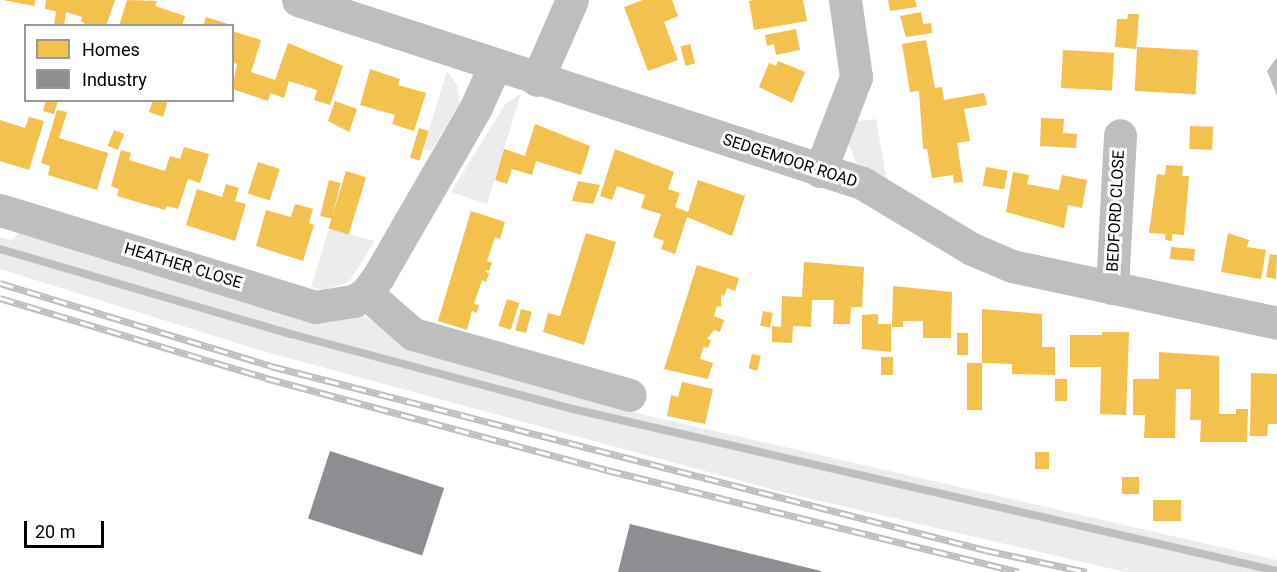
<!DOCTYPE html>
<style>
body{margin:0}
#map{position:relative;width:1277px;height:572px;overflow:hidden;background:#fff;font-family:Roboto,sans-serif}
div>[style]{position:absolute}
.green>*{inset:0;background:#ececec}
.water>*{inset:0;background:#bfbfbf}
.homes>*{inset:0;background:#f2c14e;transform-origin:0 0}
.industry>*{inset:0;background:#8d8d92;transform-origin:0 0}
.stream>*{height:8px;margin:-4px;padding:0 4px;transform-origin:4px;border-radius:4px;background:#bfbfbf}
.minor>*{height:33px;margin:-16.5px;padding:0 16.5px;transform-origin:16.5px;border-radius:16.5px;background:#bebebe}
.rail>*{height:7px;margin-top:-3.5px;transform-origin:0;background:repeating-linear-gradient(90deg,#fff 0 14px,#bebebe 0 28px);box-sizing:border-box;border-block:2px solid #bebebe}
span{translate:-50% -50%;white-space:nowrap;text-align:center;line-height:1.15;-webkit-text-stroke:6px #fff;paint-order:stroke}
.street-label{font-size:16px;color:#000}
.legend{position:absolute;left:24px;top:24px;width:210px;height:78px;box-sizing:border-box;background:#fff;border:2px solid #999;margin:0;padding:8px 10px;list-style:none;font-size:18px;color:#000}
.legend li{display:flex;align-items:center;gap:12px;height:30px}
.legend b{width:30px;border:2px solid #999}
.scale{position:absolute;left:24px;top:521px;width:80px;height:27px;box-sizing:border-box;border:3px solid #000;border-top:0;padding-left:8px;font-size:18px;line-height:21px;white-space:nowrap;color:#000;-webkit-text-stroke:4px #fff;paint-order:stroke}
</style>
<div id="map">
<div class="green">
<div style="clip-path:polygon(447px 71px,457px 85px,460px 103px,431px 151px,423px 149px)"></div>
<div style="clip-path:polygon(521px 94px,487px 204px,451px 192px,506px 103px)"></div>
<div style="clip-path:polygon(876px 119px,888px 186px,858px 166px,847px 141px,851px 122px)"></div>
<div style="clip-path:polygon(329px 229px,375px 241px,349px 282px,323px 290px,311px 287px)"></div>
<div style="clip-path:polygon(20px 232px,363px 315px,415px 349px,645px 415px,1277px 560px,1277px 572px,1125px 572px,790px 494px,564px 433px,259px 350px,0 269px,0 237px,12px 240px)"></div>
</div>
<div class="water">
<div style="clip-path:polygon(1277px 57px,1277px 96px,1267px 71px)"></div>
</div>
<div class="homes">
<div style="clip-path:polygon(3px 0,35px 0,34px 6px)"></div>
<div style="clip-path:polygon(46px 0,115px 0,106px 26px,88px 26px,81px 21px,82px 17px,66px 12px,64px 26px,54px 26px,56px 11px,45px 9px)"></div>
<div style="clip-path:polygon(127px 0,157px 1px,155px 6px,185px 16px,182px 26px,119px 26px)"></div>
<div style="clip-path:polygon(643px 0,672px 0,678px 16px,664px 22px,678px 60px,648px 71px,624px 7px)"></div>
<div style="clip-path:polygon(754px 0,803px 0,807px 21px,754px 30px,749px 1px)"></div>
<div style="clip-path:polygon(888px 0,915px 0,917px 7px,890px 11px)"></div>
<div style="clip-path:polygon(921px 12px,923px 24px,931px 23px,932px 33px,906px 37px,900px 16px)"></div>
<div style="clip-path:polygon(1128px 14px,1139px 14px,1136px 49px,1115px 47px,1117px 19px,1127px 19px)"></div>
<div style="clip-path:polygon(206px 17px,231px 25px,231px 26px,203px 26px)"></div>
<div style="clip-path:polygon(796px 29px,800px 50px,776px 55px,774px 44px,767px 46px,765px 35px)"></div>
<div style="clip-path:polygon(232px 31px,261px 40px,251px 72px,275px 80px,288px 43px,343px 66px,330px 105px,314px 100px,317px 90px,289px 81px,284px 98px,270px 93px,268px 101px,232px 89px,237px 64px,232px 62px)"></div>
<div style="clip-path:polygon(926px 40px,935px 88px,942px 87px,944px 100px,984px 93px,987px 105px,964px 109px,970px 141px,957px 143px,963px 182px,954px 183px,953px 175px,932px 178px,927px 149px,923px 149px,919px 91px,910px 92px,902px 44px)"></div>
<div style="left:690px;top:44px;width:20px;height:10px;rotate:75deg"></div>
<div style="left:1137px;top:47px;width:61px;height:44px;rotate:3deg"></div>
<div style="left:1063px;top:50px;width:51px;height:38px;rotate:3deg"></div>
<div style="clip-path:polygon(778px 61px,805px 72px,792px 103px,759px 87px,769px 63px,776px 66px)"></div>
<div style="clip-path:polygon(370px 69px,400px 79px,398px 85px,426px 93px,414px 131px,392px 124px,395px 115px,360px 105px)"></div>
<div style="clip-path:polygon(46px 100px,58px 100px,54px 114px,43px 111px)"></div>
<div style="clip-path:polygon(153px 100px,168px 100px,163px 117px,149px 112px)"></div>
<div style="clip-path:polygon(335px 101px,357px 109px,349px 132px,328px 121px)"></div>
<div style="clip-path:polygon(57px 110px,67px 112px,59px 138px,108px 153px,97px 190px,48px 175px,50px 166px,41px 163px)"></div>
<div style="clip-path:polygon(29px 117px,44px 121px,29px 170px,0 161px,0 120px,25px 128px)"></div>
<div style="clip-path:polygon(1041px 118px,1064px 119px,1063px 133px,1077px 134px,1076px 148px,1040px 146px)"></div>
<div style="clip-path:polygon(535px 124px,590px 146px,581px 175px,536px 161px,532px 175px,512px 169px,507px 184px,495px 180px,504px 149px,525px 156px)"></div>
<div style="left:1190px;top:126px;width:23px;height:23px;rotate:2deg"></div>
<div style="left:419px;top:128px;width:10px;height:31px;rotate:17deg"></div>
<div style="left:114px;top:130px;width:11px;height:17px;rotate:22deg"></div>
<div style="clip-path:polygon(184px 147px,209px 154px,200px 183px,188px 179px,178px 209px,167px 206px,165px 210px,117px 196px,119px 189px,111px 186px,121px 150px,131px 153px,129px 160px,165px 171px,170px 156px,180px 159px)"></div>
<div style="clip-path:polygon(615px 149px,674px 172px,668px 189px,680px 193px,675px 207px,688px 212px,698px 180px,745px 196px,732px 236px,687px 217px,675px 254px,661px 249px,664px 241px,653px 237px,661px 214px,641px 208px,645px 195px,617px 186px,612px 200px,600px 196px)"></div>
<div style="left:258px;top:162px;width:23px;height:33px;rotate:18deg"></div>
<div style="clip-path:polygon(1166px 165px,1183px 166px,1182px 176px,1189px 176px,1184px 235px,1172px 234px,1172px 241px,1165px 240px,1166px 234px,1149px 233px,1157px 174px,1165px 175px)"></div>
<div style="left:986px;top:167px;width:22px;height:19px;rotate:10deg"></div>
<div style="left:346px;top:171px;width:21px;height:60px;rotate:17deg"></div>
<div style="clip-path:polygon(1013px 172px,1029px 175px,1027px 184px,1059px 190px,1062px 175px,1087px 180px,1082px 208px,1068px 205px,1064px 228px,1006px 212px)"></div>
<div style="left:329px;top:180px;width:12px;height:37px;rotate:14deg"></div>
<div style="clip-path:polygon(578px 181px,600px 185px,593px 204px,572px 201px)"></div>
<div style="clip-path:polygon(226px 184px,239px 188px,235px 201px,246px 204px,235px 241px,186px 225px,197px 189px,222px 197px)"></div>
<div style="clip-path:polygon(295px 204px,313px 209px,309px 223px,314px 225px,303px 261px,256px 246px,266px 210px,291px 217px)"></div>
<div style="clip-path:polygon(471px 211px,505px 222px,500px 239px,495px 237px,487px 261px,492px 263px,489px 271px,484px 270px,489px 274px,486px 282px,482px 280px,474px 304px,479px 305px,477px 313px,472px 311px,467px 330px,438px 321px)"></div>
<div style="clip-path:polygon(586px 233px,616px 242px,584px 345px,543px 332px,548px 313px,560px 316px)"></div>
<div style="clip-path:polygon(1228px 233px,1249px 240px,1247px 247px,1266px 250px,1261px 279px,1221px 272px)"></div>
<div style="left:1171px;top:247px;width:24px;height:12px;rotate:5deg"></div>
<div style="clip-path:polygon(1270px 254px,1277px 255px,1276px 279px,1266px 277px)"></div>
<div style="clip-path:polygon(804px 262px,864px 267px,862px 307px,851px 307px,850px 324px,833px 324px,834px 300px,812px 300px,811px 327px,793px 326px,792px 343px,772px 342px,772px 326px,781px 327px,782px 296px,802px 297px)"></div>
<div style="clip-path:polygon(697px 265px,739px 278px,735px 291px,727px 288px,724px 296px,721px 295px,721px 307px,717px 306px,714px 316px,724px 320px,720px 332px,714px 330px,707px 339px,711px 340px,708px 348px,703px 347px,700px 359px,713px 363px,708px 379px,664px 369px)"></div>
<div style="clip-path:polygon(893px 286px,952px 292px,951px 338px,923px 338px,923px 321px,903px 321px,903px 327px,892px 327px)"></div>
<div style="left:507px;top:299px;width:13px;height:28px;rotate:18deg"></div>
<div style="left:521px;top:309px;width:11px;height:22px;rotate:15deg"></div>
<div style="clip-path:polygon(982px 309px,1042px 314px,1042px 347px,1055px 347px,1055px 375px,1012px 374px,1012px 364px,982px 363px)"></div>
<div style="left:763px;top:311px;width:10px;height:15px;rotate:11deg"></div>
<div style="clip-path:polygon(878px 314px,878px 324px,891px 324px,891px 352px,862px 349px,862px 315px)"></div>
<div style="clip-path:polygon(1102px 332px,1129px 332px,1126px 415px,1100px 414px,1101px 367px,1070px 367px,1070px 335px,1102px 335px)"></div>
<div style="left:957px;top:333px;width:11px;height:22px"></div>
<div style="clip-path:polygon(1159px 352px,1219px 356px,1219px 414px,1236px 414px,1236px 409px,1248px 409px,1247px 442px,1200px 442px,1201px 420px,1190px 420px,1191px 389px,1176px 389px,1175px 438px,1144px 438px,1145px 415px,1133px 415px,1133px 379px,1159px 379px)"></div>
<div style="left:752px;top:354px;width:9px;height:15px;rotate:13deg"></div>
<div style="left:881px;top:357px;width:12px;height:18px"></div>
<div style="left:967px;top:363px;width:15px;height:47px"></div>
<div style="clip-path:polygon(1251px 373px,1277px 374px,1277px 424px,1268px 424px,1267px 436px,1250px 436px)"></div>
<div style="left:1055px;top:379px;width:12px;height:22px"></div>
<div style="clip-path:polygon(682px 382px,713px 389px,705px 424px,667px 416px,671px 395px,678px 397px)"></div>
<div style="left:1035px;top:452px;width:14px;height:17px"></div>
<div style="left:1122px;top:477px;width:17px;height:17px"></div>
<div style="left:1153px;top:500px;width:28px;height:21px"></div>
</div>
<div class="industry">
<div style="left:330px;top:451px;width:120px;height:71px;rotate:18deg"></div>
<div style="clip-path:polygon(630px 524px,821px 571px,821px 572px,618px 572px)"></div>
</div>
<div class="stream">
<div style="left:0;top:249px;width:303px;rotate:16.3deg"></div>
<div style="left:291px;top:334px;width:292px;rotate:14.9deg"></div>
<div style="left:573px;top:409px;width:722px;rotate:12.96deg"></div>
</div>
<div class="minor">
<div style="left:298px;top:0;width:593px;rotate:17.98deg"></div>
<div style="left:862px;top:183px;width:128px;rotate:31deg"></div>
<div style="left:972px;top:249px;width:43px;rotate:23deg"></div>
<div style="left:1012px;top:266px;width:271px;rotate:12.1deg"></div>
<div style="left:537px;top:80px;width:87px;rotate:-66.4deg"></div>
<div style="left:820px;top:171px;width:101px;rotate:-69deg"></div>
<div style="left:856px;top:77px;width:78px;rotate:-98.1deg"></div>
<div style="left:0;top:210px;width:330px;rotate:17.1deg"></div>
<div style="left:315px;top:307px;width:39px;rotate:-9deg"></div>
<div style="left:354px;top:301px;width:14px;rotate:-34deg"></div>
<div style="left:366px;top:293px;width:20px;rotate:-53deg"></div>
<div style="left:378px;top:277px;width:196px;rotate:-60deg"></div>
<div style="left:476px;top:107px;width:46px;rotate:-65.7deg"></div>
<div style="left:1112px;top:288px;width:153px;rotate:-87deg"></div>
<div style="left:366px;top:293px;width:62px;rotate:41.1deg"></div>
<div style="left:413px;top:334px;width:225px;rotate:15.7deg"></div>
</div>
<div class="rail">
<div style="left:0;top:283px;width:283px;rotate:17deg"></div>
<div style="left:271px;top:366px;width:737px;rotate:14.45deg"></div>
<div style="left:985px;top:550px;width:104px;rotate:12.2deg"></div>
<div style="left:0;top:298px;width:278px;rotate:16.7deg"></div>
<div style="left:266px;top:378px;width:353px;rotate:15.1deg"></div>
<div style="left:607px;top:470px;width:424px;rotate:13.9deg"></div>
</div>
<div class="street-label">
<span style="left:790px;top:161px;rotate:18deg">SEDGEMOOR ROAD</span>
<span style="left:1116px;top:211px;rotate:-87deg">BEDFORD CLOSE</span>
<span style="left:183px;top:266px;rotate:17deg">HEATHER CLOSE</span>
</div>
<ul class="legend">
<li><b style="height:16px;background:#f2c14e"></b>Homes</li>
<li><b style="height:16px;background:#8d8d92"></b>Industry</li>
</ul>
<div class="scale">20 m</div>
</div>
